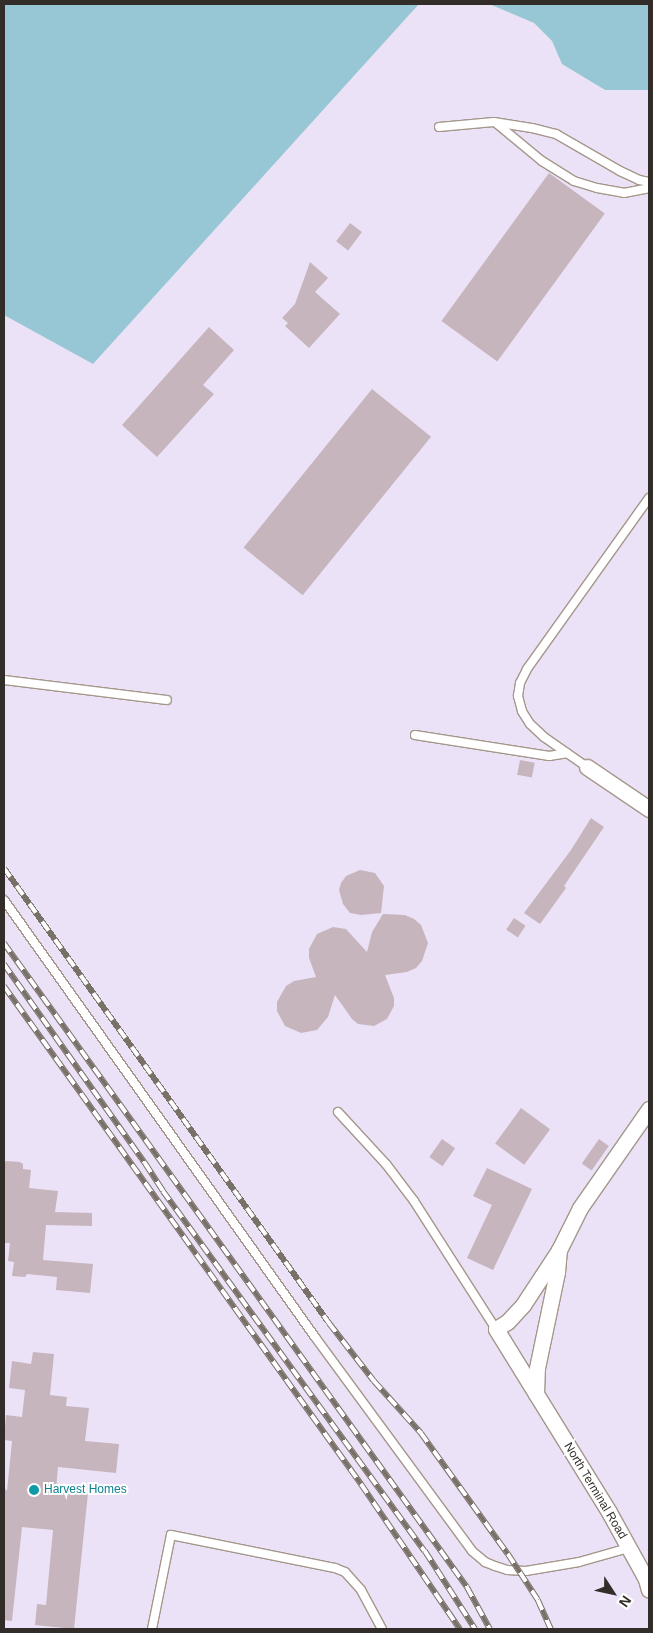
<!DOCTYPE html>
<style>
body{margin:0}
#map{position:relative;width:653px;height:1633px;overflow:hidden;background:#fceee0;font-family:Arial,sans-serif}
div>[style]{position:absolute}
.industrial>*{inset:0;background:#ece2f7}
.water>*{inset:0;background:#97c7d5}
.building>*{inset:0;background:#c7b5bd;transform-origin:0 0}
.roads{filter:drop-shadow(1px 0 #a4978a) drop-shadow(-1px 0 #a4978a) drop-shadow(0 1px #a4978a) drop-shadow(0 -1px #a4978a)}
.lane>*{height:8px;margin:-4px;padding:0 4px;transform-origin:4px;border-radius:4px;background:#fff}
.street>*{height:15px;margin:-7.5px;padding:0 7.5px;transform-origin:7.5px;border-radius:7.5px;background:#fff}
.rail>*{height:5.5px;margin-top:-2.75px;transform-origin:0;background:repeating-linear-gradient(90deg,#fff 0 11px,#797068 0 22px);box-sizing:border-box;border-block:1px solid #797068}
.dots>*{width:14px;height:14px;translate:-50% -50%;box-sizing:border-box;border:2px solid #fff;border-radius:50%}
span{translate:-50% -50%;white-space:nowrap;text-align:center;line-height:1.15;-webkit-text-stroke:4px #fff;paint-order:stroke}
.culture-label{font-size:12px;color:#0d838f}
.left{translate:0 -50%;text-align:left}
.street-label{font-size:12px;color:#322d28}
.frame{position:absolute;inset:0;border:5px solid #322d28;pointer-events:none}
.north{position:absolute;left:588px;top:1568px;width:50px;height:50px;-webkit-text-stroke:4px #fff;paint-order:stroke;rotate:125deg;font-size:14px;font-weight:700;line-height:20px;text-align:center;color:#322d28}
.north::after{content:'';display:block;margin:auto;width:18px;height:22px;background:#322d28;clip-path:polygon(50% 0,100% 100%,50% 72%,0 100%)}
</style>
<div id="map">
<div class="industrial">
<div style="clip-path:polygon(419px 4px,489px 4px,534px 23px,552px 41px,562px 64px,605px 90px,649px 90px,649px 1629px,4px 1629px,4px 315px,93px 363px)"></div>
</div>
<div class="water">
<div style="clip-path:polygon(4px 4px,419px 4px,93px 364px,4px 315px)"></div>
<div style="clip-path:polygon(489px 4px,649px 4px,649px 90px,605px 90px,562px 64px,552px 41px,534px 23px)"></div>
</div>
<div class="building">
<div style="left:549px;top:173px;width:69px;height:183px;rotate:36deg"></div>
<div style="left:350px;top:223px;width:15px;height:23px;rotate:37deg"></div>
<div style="clip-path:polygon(310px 262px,328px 278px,315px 292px,340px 314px,309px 348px,285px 326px,288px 323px,282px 318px,295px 304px)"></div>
<div style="clip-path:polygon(209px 327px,234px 350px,203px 385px,214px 394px,157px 457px,122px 425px)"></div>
<div style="left:372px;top:389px;width:76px;height:204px;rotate:39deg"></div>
<div style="left:520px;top:760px;width:15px;height:15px;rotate:11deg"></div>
<div style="clip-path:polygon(591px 818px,604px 827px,564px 886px,566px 888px,540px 924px,524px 913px,571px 850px)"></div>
<div style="clip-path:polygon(360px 870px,375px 873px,384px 886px,381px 913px,361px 915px,350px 913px,343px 904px,339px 890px,341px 883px,346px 876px)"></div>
<div style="clip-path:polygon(383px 914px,405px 915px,414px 919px,421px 925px,428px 943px,422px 961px,416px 968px,407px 972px,385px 975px,394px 998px,394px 1006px,387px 1019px,374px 1026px,358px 1024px,352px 1019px,335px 995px,328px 1017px,317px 1030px,301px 1033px,285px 1026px,277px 1011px,277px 1002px,286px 986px,294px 981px,316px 977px,309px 958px,309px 949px,317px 934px,333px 927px,346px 929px,367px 952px,372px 932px)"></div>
<div style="left:514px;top:918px;width:14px;height:14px;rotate:34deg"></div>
<div style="left:521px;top:1108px;width:36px;height:44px;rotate:36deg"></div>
<div style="left:442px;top:1139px;width:16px;height:22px;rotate:35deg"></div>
<div style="left:599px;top:1139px;width:12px;height:30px;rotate:35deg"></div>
<div style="clip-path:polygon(6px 1161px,20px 1162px,23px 1164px,23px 1169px,31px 1170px,29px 1188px,58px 1191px,55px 1212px,92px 1213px,92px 1226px,46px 1225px,43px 1260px,93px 1264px,90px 1293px,56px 1290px,57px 1277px,27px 1274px,25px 1277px,12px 1276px,14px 1262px,8px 1261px,10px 1243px,4px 1243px,4px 1163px)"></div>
<div style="clip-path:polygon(487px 1168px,532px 1189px,493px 1270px,467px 1258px,492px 1205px,473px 1196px)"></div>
<div style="clip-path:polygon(33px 1352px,54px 1354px,50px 1395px,67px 1397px,66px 1406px,89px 1408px,85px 1441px,119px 1444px,116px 1473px,58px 1467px,56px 1490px,88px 1493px,74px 1629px,35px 1625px,37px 1604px,46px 1605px,53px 1530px,22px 1527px,12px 1621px,4px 1620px,4px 1487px,7px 1491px,12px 1441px,4px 1440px,6px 1415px,22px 1417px,25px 1390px,9px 1388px,12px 1361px,31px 1364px)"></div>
</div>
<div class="roads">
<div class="lane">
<div style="left:496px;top:123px;width:60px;rotate:39.6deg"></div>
<div style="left:542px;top:161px;width:38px;rotate:32deg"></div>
<div style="left:574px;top:181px;width:24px;rotate:17deg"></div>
<div style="left:597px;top:188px;width:27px;rotate:10deg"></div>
<div style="left:624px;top:193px;width:25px;rotate:-11deg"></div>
<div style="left:439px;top:127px;width:55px;rotate:-5.2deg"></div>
<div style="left:494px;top:122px;width:38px;rotate:9deg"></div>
<div style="left:532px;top:128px;width:25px;rotate:14deg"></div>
<div style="left:556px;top:134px;width:74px;rotate:30deg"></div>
<div style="left:620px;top:171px;width:21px;rotate:25deg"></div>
<div style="left:639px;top:180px;width:10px;rotate:11deg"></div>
<div style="left:4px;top:680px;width:164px;rotate:7deg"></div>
<div style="left:415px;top:735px;width:136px;rotate:8.9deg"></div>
<div style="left:549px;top:756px;width:18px;rotate:-9deg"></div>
<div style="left:587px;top:767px;width:52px;rotate:-145.1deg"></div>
<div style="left:544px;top:737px;width:19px;rotate:-137deg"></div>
<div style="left:530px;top:724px;width:15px;rotate:-122deg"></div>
<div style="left:522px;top:711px;width:16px;rotate:-105deg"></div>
<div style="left:518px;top:696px;width:13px;rotate:-81deg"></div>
<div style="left:520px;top:683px;width:16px;rotate:-63deg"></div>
<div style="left:527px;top:669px;width:210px;rotate:-54.5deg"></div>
<div style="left:4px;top:900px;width:536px;rotate:54.56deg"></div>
<div style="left:315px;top:1337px;width:265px;rotate:53.7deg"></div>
<div style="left:472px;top:1551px;width:17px;rotate:40deg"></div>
<div style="left:485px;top:1562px;width:11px;rotate:22deg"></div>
<div style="left:495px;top:1566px;width:13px;rotate:18deg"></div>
<div style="left:507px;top:1570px;width:19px;rotate:3deg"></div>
<div style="left:526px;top:1571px;width:54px;rotate:-9.6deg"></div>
<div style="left:579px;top:1562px;width:51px;rotate:-15.9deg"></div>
<div style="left:338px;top:1112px;width:71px;rotate:47.3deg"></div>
<div style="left:386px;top:1164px;width:46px;rotate:52.9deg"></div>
<div style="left:414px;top:1201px;width:152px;rotate:57.4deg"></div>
<div style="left:152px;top:1629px;width:96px;rotate:-78.6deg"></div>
<div style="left:171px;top:1535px;width:167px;rotate:11.4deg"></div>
<div style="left:335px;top:1568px;width:11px;rotate:22deg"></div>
<div style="left:345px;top:1572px;width:24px;rotate:48deg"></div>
<div style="left:361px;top:1590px;width:44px;rotate:61.7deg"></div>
</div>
<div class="street">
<div style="left:587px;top:767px;width:75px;rotate:34.1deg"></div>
<div style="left:649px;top:1109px;width:121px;rotate:124.9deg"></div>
<div style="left:580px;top:1208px;width:47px;rotate:116.6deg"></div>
<div style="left:559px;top:1250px;width:66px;rotate:123.2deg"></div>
<div style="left:523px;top:1305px;width:23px;rotate:133deg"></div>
<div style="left:507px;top:1322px;width:13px;rotate:148deg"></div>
<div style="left:496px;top:1329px;width:215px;rotate:58.3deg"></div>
<div style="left:609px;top:1512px;width:77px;rotate:61.1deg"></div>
<div style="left:646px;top:1579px;width:11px;rotate:75deg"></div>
<div style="left:536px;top:1394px;width:26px;rotate:-88deg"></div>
<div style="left:537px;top:1368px;width:98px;rotate:-78.2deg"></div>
<div style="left:557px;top:1272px;width:22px;rotate:-85deg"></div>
</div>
</div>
<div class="rail">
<div style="left:4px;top:868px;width:559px;rotate:54.46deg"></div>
<div style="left:329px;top:1323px;width:73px;rotate:52.2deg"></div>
<div style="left:374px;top:1381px;width:70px;rotate:47.9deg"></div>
<div style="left:421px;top:1433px;width:149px;rotate:54.3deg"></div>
<div style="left:508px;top:1554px;width:55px;rotate:56.9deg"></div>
<div style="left:538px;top:1600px;width:32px;rotate:66deg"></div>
<div style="left:4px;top:943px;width:793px;rotate:54.29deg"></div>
<div style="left:467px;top:1587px;width:48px;rotate:61.3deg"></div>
<div style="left:4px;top:964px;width:244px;rotate:54.7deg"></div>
<div style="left:145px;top:1163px;width:33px;rotate:57deg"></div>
<div style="left:163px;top:1191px;width:445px;rotate:54deg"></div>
<div style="left:425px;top:1551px;width:93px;rotate:57.3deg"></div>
<div style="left:4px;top:986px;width:613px;rotate:54.36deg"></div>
<div style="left:361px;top:1484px;width:176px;rotate:55.7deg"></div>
</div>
<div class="dots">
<div style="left:34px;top:1490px;background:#0f9aa8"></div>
</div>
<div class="culture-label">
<span class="left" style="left:44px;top:1490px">Harvest Homes</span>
</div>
<div class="street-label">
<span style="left:595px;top:1491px;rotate:59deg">North Terminal Road</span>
</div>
<div class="frame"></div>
<div class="north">N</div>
</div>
